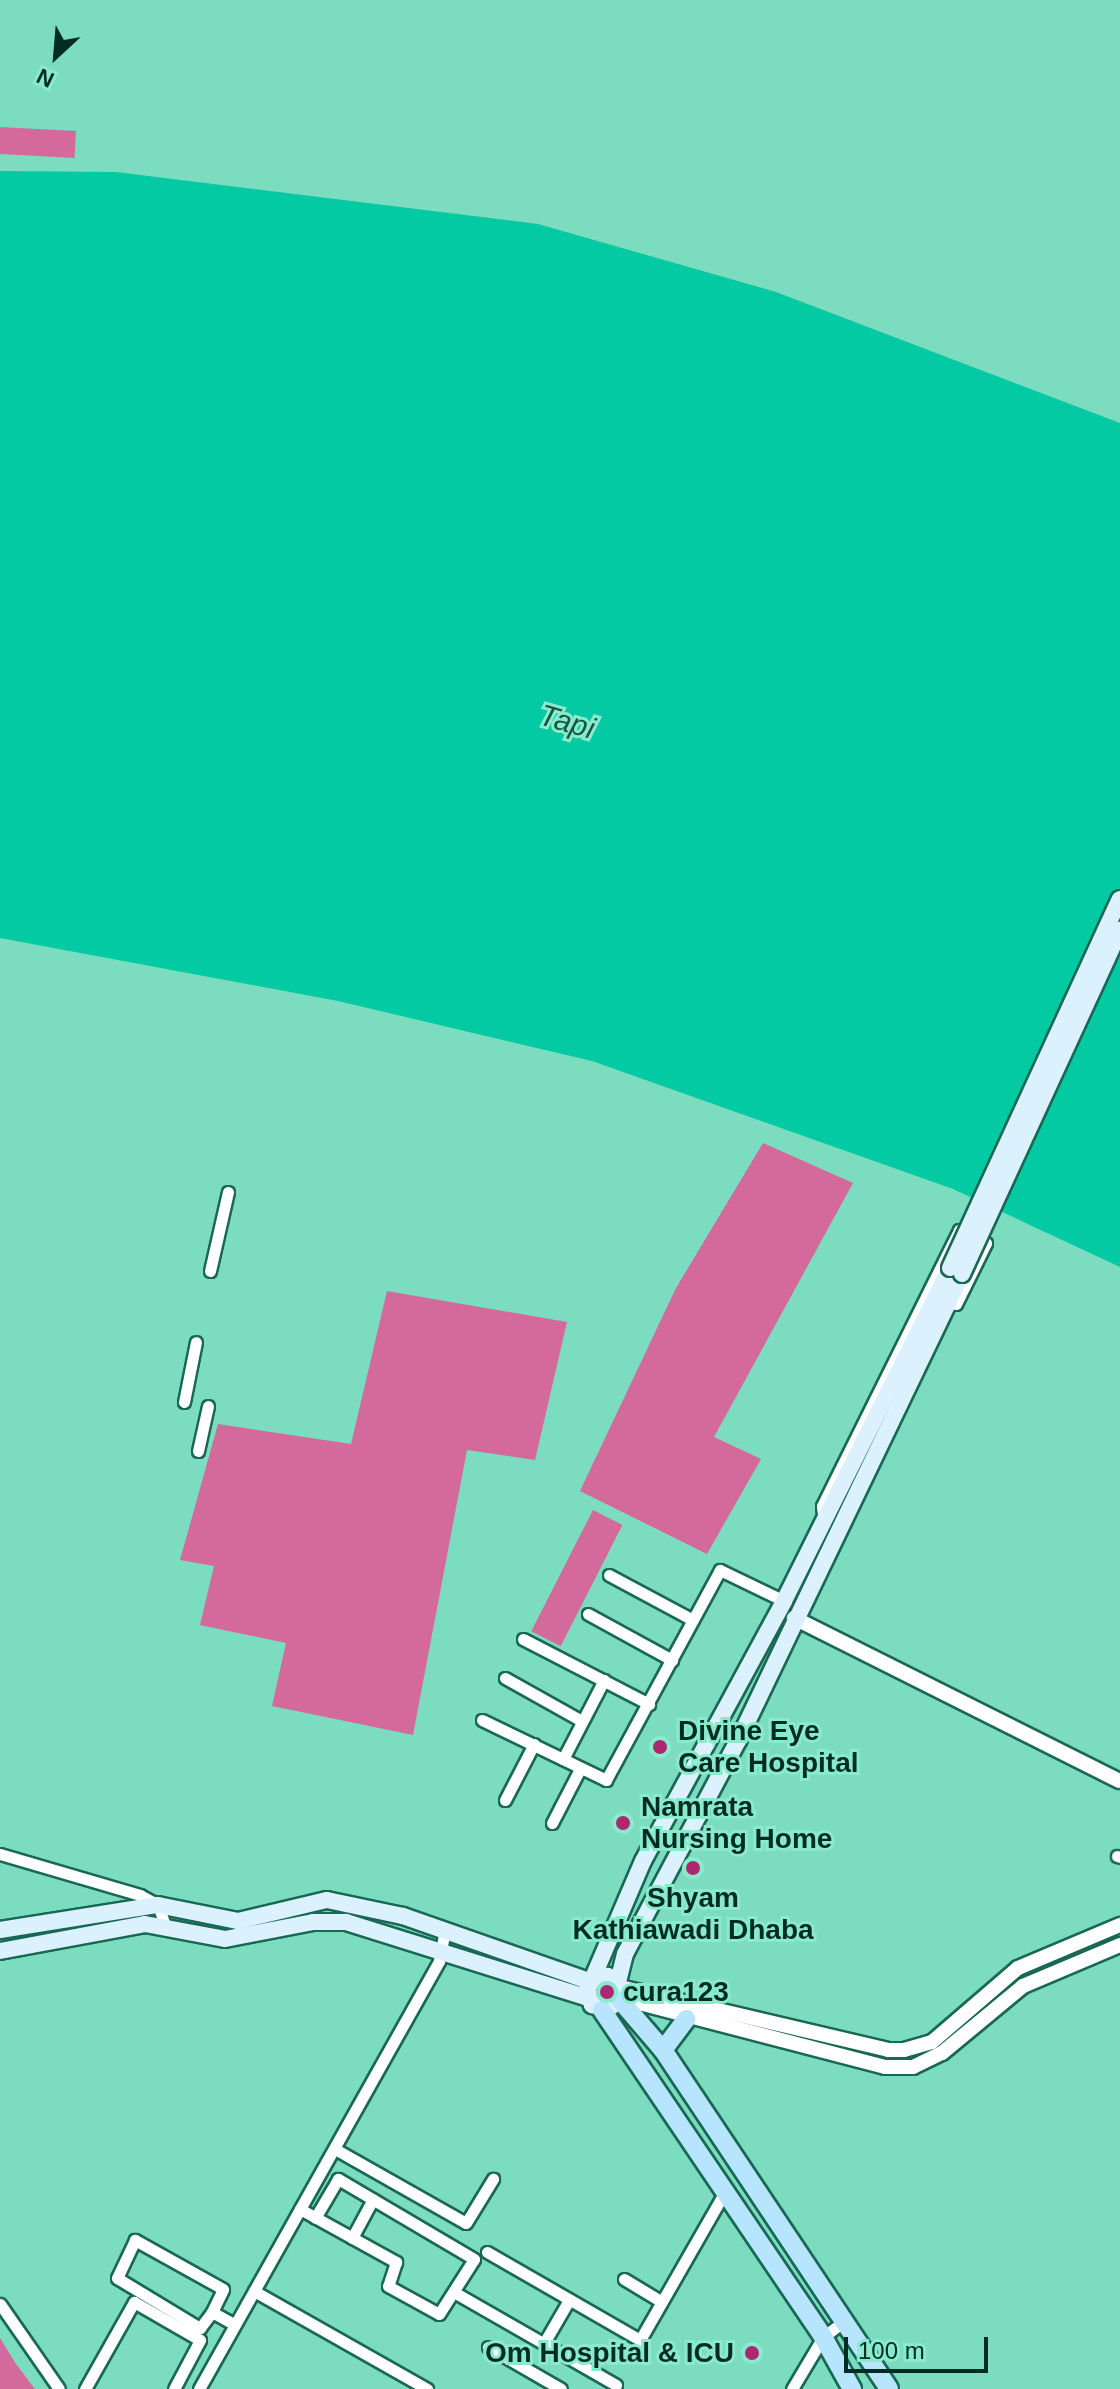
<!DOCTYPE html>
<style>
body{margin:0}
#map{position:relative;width:1120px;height:2389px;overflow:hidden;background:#7cdcbf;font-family:Helvetica,sans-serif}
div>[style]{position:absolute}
.forest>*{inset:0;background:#d4699c;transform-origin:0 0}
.water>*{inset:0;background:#03caa3}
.roads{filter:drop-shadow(2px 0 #196854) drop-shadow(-2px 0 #196854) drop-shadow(0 2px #196854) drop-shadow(0 -2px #196854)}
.minor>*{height:11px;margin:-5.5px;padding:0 5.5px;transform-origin:5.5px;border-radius:5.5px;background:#fff}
.tertiary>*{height:14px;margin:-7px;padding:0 7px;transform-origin:7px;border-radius:7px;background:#fff}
.secondary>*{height:16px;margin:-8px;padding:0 8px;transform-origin:8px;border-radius:8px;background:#dbf2fe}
.primary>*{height:18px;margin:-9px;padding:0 9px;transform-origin:9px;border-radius:9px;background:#b7e5fd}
.bridges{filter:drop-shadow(2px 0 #196854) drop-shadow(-2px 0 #196854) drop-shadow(0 2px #196854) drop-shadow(0 -2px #196854)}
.secondary-bridge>*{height:16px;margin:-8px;padding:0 8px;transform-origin:8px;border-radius:8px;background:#dbf2fe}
.dots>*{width:22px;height:22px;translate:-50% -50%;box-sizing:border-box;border:4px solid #89eacc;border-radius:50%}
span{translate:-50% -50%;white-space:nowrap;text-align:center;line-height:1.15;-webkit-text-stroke:6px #89eacc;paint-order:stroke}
.poi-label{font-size:28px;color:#002c21;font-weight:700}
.left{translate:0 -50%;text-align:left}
.right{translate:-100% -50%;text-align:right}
.water-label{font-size:30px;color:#155645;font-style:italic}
.north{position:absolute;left:16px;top:16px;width:80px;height:80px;-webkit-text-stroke:6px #89eacc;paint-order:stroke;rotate:206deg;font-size:22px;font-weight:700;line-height:32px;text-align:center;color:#002c21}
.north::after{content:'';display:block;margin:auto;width:28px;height:36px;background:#002c21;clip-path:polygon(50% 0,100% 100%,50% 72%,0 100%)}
.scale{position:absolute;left:844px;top:2337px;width:144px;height:36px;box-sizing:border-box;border:4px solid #002c21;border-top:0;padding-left:10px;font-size:24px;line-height:28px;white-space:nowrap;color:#002c21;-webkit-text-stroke:6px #89eacc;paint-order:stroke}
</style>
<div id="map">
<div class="forest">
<div style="left:0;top:127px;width:76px;height:27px;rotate:3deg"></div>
<div style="clip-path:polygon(763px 1143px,853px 1183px,714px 1437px,761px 1459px,707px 1554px,580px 1491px,676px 1288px)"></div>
<div style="clip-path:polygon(387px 1291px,567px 1322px,535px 1460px,467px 1450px,413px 1735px,272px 1706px,286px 1643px,200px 1625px,214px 1566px,180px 1560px,218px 1424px,351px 1444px)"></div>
<div style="left:593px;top:1510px;width:33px;height:136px;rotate:27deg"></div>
<div style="clip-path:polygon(0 2338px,16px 2364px,35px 2389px,0 2389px)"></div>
</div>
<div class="water">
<div style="clip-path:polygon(0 171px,116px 172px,538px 224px,776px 292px,1120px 423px,1120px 1267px,953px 1189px,592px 1061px,338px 1001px,0 938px)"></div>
</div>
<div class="roads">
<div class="minor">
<div style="left:210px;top:1271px;width:81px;rotate:-77.2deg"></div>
<div style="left:184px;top:1402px;width:61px;rotate:-78.7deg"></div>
<div style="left:198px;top:1451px;width:46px;rotate:-77.5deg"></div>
<div style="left:824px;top:1521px;width:15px;rotate:-98deg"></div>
<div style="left:822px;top:1506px;width:308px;rotate:-63.6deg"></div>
<div style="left:959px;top:1230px;width:30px;rotate:26deg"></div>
<div style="left:986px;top:1243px;width:68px;rotate:116.2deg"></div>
<div style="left:609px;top:1575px;width:95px;rotate:28.2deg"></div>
<div style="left:588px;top:1614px;width:96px;rotate:28.7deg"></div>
<div style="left:523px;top:1639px;width:142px;rotate:27.3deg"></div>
<div style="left:505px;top:1678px;width:88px;rotate:29.2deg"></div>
<div style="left:482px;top:1720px;width:138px;rotate:25.8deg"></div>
<div style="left:606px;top:1780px;width:239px;rotate:-61.5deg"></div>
<div style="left:720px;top:1570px;width:71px;rotate:25.8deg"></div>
<div style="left:563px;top:1759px;width:89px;rotate:-62.6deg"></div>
<div style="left:505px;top:1800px;width:63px;rotate:-62.6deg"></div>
<div style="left:552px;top:1823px;width:61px;rotate:-62.6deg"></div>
<div style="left:0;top:1854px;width:146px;rotate:16.3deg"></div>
<div style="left:140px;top:1895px;width:21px;rotate:29deg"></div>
<div style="left:158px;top:1905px;width:24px;rotate:71deg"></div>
<div style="left:1117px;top:1856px;width:3px;rotate:18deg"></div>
<div style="left:335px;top:2149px;width:150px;rotate:29.5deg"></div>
<div style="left:466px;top:2223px;width:52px;rotate:-58.5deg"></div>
<div style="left:300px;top:2209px;width:110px;rotate:28.9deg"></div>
<div style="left:396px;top:2262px;width:25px;rotate:108deg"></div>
<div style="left:388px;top:2286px;width:58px;rotate:28.8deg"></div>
<div style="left:439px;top:2314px;width:65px;rotate:-57.5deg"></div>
<div style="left:474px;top:2259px;width:158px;rotate:-149.5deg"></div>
<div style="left:338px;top:2179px;width:45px;rotate:120.5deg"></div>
<div style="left:352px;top:2238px;width:44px;rotate:-61.7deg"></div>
<div style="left:487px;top:2252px;width:177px;rotate:29.9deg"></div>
<div style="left:640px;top:2340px;width:173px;rotate:-60.2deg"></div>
<div style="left:624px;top:2279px;width:44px;rotate:31.2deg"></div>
<div style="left:254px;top:2291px;width:199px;rotate:29.5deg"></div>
<div style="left:459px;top:2295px;width:181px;rotate:29.8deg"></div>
<div style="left:0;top:2304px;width:103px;rotate:55.2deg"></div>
<div style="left:212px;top:2312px;width:25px;rotate:-64deg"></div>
<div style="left:223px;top:2289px;width:101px;rotate:-150.9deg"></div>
<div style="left:135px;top:2240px;width:42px;rotate:115.3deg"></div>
<div style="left:117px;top:2278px;width:97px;rotate:31.1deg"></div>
<div style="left:200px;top:2328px;width:20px;rotate:-53deg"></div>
<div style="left:212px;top:2312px;width:26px;rotate:29deg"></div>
<div style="left:544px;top:2343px;width:50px;rotate:-59.8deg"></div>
<div style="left:488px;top:2347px;width:84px;rotate:29.9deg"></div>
<div style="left:85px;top:2389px;width:100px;rotate:-60.6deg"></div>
<div style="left:134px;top:2302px;width:76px;rotate:29.9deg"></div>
<div style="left:200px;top:2340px;width:55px;rotate:118deg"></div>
<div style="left:199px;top:2389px;width:491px;rotate:-60.7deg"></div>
<div style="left:439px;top:1961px;width:31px;rotate:-79deg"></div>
<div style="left:792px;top:2389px;width:61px;rotate:-59.2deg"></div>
<div style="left:823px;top:2337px;width:26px;rotate:-37deg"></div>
</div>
<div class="tertiary">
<div style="left:794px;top:1618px;width:364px;rotate:26.6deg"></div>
<div style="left:620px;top:1987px;width:275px;rotate:13.2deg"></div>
<div style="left:888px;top:2050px;width:16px"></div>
<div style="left:904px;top:2050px;width:29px;rotate:-16deg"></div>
<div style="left:932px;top:2042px;width:113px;rotate:-40.7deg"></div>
<div style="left:1018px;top:1968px;width:111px;rotate:-22.9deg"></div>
<div style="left:620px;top:1998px;width:274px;rotate:14.6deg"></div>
<div style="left:885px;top:2067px;width:28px"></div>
<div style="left:913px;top:2067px;width:32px;rotate:-26deg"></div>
<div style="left:942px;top:2053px;width:105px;rotate:-39.6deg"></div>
<div style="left:1023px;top:1986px;width:105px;rotate:-22.9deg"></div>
</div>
<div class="secondary">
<div style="left:0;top:1930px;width:160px;rotate:-9deg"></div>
<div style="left:158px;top:1905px;width:82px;rotate:11.3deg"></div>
<div style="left:238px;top:1921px;width:91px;rotate:-13.3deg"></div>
<div style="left:327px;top:1900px;width:78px;rotate:11.9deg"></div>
<div style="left:403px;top:1916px;width:199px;rotate:19.3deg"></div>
<div style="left:0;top:1951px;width:147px;rotate:-10.5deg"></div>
<div style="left:145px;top:1924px;width:81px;rotate:10.6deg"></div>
<div style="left:225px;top:1939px;width:90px;rotate:-10.9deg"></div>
<div style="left:313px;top:1922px;width:33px"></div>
<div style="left:346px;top:1922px;width:254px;rotate:17.4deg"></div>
<div style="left:592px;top:1980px;width:129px;rotate:-66.8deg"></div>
<div style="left:643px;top:1861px;width:296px;rotate:-61.5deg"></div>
<div style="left:784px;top:1601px;width:372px;rotate:-63.5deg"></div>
<div style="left:618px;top:1982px;width:12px;rotate:-149deg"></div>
<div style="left:608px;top:1976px;width:16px;rotate:166deg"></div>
<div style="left:592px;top:1980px;width:11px;rotate:117deg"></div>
<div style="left:587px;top:1990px;width:16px;rotate:72deg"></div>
<div style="left:592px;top:2005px;width:16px;rotate:14deg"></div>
<div style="left:608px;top:2009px;width:15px;rotate:-37deg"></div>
<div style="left:620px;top:2000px;width:18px;rotate:-96deg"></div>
<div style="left:618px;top:1982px;width:29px;rotate:-76deg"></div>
<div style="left:625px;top:1954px;width:241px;rotate:-62.1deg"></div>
<div style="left:738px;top:1741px;width:518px;rotate:-64.37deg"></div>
</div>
<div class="primary">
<div style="left:620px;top:2000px;width:66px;rotate:49.3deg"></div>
<div style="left:663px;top:2050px;width:407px;rotate:56.3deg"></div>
<div style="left:602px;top:2010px;width:395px;rotate:55.9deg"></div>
<div style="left:823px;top:2337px;width:60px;rotate:60.9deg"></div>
<div style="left:663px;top:2050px;width:39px;rotate:-53deg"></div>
</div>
</div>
<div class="bridges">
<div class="secondary-bridge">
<div style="left:950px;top:1268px;width:406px;rotate:-65.3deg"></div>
<div style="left:962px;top:1274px;width:379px;rotate:-65.3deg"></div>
</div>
</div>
<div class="dots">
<div style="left:660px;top:1747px;background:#ac2770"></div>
<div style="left:623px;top:1823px;background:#ac2770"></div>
<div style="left:693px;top:1868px;background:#ac2770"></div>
<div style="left:607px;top:1992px;background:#ac2770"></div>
<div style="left:752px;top:2353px;background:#ac2770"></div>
</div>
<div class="poi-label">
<span class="left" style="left:678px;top:1747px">Divine Eye<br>Care Hospital</span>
<span class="left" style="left:641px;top:1823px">Namrata<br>Nursing Home</span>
<span style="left:693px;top:1914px">Shyam<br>Kathiawadi Dhaba</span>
<span class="left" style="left:623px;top:1992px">cura123</span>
<span class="right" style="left:734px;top:2353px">Om Hospital &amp; ICU</span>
</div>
<div class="water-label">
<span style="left:567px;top:722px;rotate:16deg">Tapi</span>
</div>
<div class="north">N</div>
<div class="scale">100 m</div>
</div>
